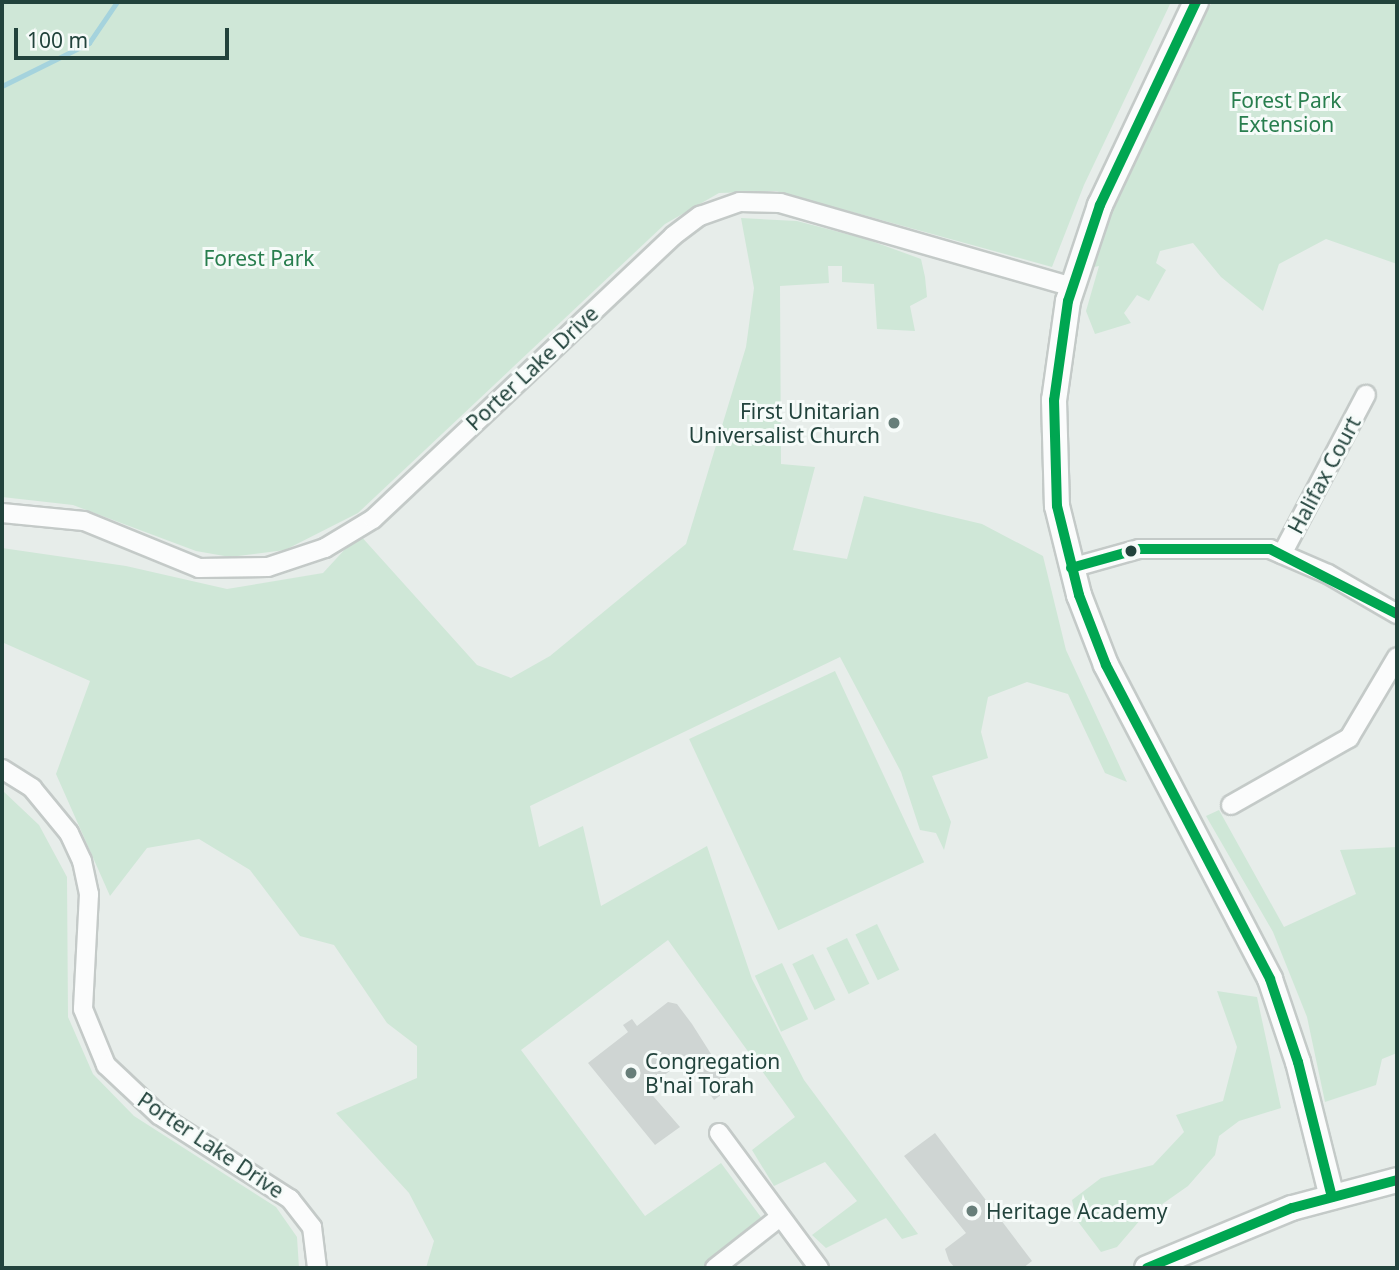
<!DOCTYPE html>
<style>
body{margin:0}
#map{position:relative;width:1399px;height:1270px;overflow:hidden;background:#e7edea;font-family:"Noto Sans",sans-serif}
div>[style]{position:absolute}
.green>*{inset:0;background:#cfe7d7;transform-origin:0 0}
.stream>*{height:4.5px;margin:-2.25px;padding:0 2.25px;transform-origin:2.25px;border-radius:2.25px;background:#a5d3dd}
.building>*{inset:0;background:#cfd5d3}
.roads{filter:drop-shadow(2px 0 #c4cac8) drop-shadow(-2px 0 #c4cac8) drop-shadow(0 2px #c4cac8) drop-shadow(0 -2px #c4cac8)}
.minor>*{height:18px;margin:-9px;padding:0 9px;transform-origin:9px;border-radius:9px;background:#fbfcfc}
.secondary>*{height:24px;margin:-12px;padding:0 12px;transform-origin:12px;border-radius:12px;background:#fbfcfc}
.bus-1>*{height:10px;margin:-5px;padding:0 5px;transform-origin:5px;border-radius:5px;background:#00a651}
.dots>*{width:19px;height:19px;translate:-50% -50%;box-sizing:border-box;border:4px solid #f6fbf9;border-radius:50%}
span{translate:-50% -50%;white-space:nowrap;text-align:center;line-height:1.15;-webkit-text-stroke:6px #f6fbf9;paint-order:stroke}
.park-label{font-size:21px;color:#287e4e}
.street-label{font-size:21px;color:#22433c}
.poi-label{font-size:21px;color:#22433c}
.right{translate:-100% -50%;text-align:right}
.left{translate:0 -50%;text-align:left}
.frame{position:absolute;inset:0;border:4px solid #22433c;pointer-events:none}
.scale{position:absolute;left:14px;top:28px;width:215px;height:32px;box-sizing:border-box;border:4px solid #22433c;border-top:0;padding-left:9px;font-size:21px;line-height:24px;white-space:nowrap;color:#22433c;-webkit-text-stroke:5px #f6fbf9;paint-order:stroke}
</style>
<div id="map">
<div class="green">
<div style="clip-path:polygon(2px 2px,1171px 2px,1084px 185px,1052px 267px,776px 191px,719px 193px,665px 224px,358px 513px,285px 550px,230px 557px,196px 551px,73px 505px,2px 497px)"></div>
<div style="clip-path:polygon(1212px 2px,1397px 2px,1397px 264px,1326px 239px,1279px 264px,1263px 311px,1221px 277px,1193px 243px,1160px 251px,1156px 263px,1166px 270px,1149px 301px,1137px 295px,1124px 313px,1131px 323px,1095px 334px,1086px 311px,1099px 266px,1085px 269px,1149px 122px)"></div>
<div style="clip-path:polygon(741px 218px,797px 221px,866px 239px,921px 259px,925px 277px,927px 297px,910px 306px,915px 331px,877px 329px,874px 284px,842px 282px,842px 266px,828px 266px,829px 283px,780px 286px,781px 464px,815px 467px,793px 550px,847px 559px,864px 496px,982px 524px,1043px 556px,1066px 650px,1127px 782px,1105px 773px,1068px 694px,1027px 682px,988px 697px,981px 732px,988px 758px,932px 776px,951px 822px,944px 850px,936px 833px,920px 830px,901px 772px,840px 657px,530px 806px,539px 847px,583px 826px,601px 906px,707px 846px,752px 979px,804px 1080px,918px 1234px,902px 1239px,886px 1218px,826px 1248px,812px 1235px,857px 1201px,825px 1162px,774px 1186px,752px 1150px,795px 1117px,668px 940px,521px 1050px,645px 1216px,721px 1163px,763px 1220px,702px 1268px,426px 1268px,434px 1241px,409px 1193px,336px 1113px,417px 1078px,417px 1046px,387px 1023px,334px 945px,300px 936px,250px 870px,199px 839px,147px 848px,110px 896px,56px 774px,90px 681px,4px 643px,2px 548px,126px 566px,227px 589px,323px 573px,359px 534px,477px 665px,511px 678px,550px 656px,686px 544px,746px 347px,754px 288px)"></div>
<div style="left:835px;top:671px;width:211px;height:161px;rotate:65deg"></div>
<div style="clip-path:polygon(2px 790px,39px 825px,67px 877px,68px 1017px,93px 1074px,134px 1116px,276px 1207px,297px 1237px,299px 1268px,2px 1268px)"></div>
<div style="clip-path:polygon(1219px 810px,1284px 927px,1356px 894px,1340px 850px,1397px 847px,1397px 1053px,1382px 1059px,1376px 1085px,1325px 1102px,1307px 1017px,1273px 932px,1206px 816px)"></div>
<div style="left:877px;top:924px;width:51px;height:24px;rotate:64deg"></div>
<div style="left:847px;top:938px;width:51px;height:23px;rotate:64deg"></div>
<div style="left:813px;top:954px;width:51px;height:23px;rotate:64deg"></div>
<div style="left:782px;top:963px;width:62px;height:30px;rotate:65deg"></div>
<div style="clip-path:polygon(1217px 991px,1257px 997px,1281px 1108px,1239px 1121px,1219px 1136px,1215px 1155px,1188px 1186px,1141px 1219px,1117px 1247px,1101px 1252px,1076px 1219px,1072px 1200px,1101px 1178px,1153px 1165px,1184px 1132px,1176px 1115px,1223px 1101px,1237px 1047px)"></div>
</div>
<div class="stream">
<div style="left:2px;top:86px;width:97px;rotate:-26.3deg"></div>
<div style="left:89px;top:43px;width:50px;rotate:-55.7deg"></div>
</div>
<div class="building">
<div style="clip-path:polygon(668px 1002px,677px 1004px,692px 1024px,732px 1087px,714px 1100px,686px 1058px,647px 1089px,680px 1127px,655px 1145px,588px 1063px,628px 1032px,623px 1025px,632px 1019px,637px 1026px)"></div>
<div style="clip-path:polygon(935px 1133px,1032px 1261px,1023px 1268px,955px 1268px,949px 1261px,945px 1249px,966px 1233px,904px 1156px)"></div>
</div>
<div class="roads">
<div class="minor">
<div style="left:2px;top:513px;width:82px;rotate:5.6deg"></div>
<div style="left:84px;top:521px;width:124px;rotate:22.2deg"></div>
<div style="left:199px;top:568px;width:69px;rotate:-0.8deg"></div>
<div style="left:268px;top:567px;width:60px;rotate:-18.4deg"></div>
<div style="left:325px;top:548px;width:56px;rotate:-31.1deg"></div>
<div style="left:373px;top:519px;width:412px;rotate:-43.3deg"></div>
<div style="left:673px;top:236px;width:34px;rotate:-37deg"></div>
<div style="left:700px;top:216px;width:42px;rotate:-19.3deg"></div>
<div style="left:740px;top:202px;width:40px;rotate:1.4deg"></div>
<div style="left:780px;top:203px;width:304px;rotate:16deg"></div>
<div style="left:1282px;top:554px;width:180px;rotate:-62.2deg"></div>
<div style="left:1071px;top:568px;width:71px;rotate:-15.6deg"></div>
<div style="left:1139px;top:549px;width:131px"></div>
<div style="left:1270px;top:549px;width:63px;rotate:23.3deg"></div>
<div style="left:1328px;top:574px;width:80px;rotate:30.1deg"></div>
<div style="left:2px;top:769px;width:36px;rotate:32deg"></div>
<div style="left:32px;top:788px;width:58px;rotate:50.6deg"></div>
<div style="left:69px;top:833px;width:31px;rotate:65deg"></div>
<div style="left:82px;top:861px;width:34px;rotate:78deg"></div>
<div style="left:89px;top:894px;width:115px;rotate:93deg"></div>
<div style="left:83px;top:1009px;width:61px;rotate:67.7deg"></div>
<div style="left:106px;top:1065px;width:73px;rotate:43.3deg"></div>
<div style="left:159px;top:1115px;width:156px;rotate:32.7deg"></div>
<div style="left:290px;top:1199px;width:36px;rotate:52deg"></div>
<div style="left:312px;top:1227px;width:41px;rotate:83deg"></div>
<div style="left:1231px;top:805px;width:136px;rotate:-29.6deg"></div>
<div style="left:1349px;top:738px;width:94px;rotate:-59.3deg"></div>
<div style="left:719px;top:1133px;width:168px;rotate:53.5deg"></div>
<div style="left:715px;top:1268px;width:83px;rotate:-38.1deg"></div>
</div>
<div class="secondary">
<div style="left:1196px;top:2px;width:225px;rotate:115.3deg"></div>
<div style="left:1100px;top:205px;width:101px;rotate:108.4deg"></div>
<div style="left:1068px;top:301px;width:100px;rotate:98deg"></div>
<div style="left:1054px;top:400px;width:106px;rotate:88.4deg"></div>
<div style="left:1057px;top:506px;width:92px;rotate:76.1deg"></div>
<div style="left:1079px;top:595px;width:75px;rotate:68.9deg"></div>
<div style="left:1106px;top:665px;width:354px;rotate:62.4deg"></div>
<div style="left:1270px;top:979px;width:88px;rotate:71.4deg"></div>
<div style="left:1298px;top:1062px;width:139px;rotate:75.9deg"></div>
<div style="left:1147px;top:1268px;width:157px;rotate:-22.5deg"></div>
<div style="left:1292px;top:1208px;width:109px;rotate:-14.9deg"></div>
</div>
</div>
<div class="bus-1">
<div style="left:1196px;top:2px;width:225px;rotate:115.3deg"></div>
<div style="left:1100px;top:205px;width:101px;rotate:108.4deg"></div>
<div style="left:1068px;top:301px;width:100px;rotate:98deg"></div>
<div style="left:1054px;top:400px;width:106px;rotate:88.4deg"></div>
<div style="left:1057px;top:506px;width:92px;rotate:76.1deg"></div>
<div style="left:1079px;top:595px;width:75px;rotate:68.9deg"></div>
<div style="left:1106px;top:665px;width:354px;rotate:62.4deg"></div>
<div style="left:1270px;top:979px;width:88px;rotate:71.4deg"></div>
<div style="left:1298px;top:1062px;width:139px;rotate:75.9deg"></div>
<div style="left:1071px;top:568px;width:71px;rotate:-15.6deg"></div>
<div style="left:1139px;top:549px;width:131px"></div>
<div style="left:1270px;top:549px;width:143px;rotate:27.1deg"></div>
<div style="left:1147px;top:1268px;width:157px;rotate:-22.5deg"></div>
<div style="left:1292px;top:1208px;width:109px;rotate:-14.9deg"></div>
</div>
<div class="dots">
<div style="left:894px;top:423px;background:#677e79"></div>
<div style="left:1131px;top:551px;background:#22433c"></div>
<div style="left:631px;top:1073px;background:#677e79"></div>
<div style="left:972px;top:1211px;background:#677e79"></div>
</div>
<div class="park-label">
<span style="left:1286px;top:112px">Forest Park<br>Extension</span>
<span style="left:259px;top:258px">Forest Park</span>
</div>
<div class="street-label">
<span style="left:532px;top:368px;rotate:-43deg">Porter Lake Drive</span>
<span style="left:1324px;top:475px;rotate:-62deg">Halifax Court</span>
<span style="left:211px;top:1145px;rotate:34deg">Porter Lake Drive</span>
</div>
<div class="poi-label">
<span class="right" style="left:880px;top:423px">First Unitarian<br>Universalist Church</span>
<span class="left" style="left:645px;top:1073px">Congregation<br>B'nai Torah</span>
<span class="left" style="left:986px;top:1211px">Heritage Academy</span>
</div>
<div class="frame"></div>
<div class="scale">100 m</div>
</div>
